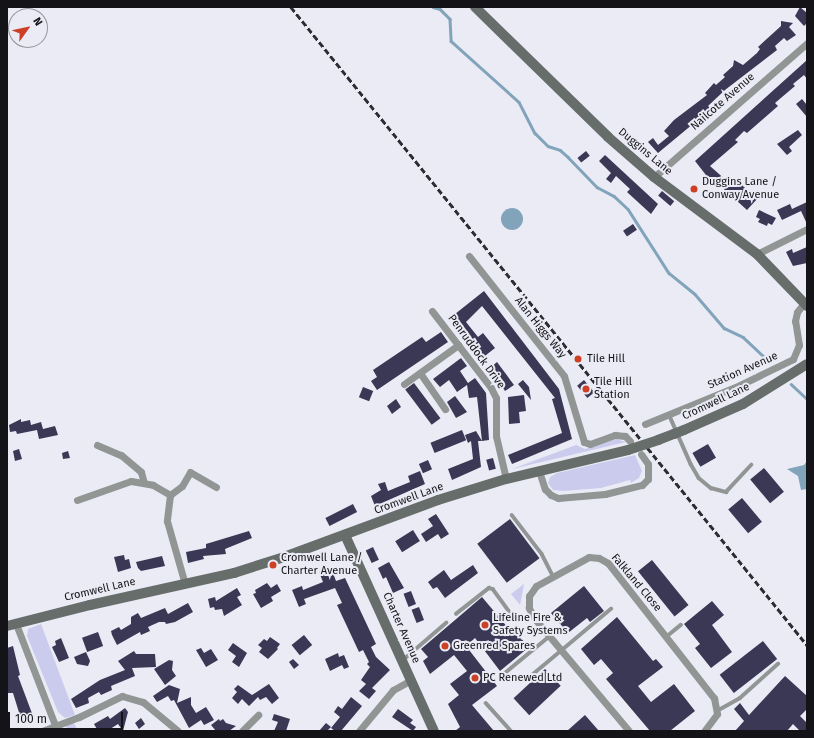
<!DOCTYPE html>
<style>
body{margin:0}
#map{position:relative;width:814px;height:738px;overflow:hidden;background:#ebebf6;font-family:"Fira Sans",sans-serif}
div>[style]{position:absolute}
.green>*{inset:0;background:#cbcbed}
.water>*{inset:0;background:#82a4ba}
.round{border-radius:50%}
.stream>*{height:2.5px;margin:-1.25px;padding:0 1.25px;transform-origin:1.25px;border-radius:1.25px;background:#82a4ba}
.building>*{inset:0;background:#3a3855;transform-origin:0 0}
.lane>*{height:3.5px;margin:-1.75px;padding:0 1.75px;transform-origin:1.75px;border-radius:1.75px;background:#919694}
.street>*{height:7px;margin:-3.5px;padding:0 3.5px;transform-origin:3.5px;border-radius:3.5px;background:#919694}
.secondary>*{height:10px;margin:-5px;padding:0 5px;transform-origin:5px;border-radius:5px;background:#666d6a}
.rail>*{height:2.5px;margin-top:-1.25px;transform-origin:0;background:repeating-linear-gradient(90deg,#2c2c31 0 6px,transparent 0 9px)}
.secondary-bridge>*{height:10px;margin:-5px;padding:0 5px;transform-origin:5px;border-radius:5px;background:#666d6a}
.dots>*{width:11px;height:11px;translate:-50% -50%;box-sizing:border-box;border:2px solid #ebebf6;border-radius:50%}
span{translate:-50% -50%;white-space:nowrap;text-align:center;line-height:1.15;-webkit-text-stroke:4px #ebebf6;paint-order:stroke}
.street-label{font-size:11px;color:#141418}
.poi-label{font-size:11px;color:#141418}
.left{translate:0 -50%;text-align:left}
.frame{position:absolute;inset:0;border:8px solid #141418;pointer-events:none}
.north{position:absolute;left:8px;top:8px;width:40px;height:40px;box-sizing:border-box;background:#ebebf6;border:1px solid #95959d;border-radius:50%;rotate:57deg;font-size:11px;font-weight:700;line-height:16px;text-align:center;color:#141418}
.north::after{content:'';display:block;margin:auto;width:14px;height:18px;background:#cc4125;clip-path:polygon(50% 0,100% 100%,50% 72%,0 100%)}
.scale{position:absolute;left:8px;top:712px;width:115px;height:18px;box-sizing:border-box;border:2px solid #141418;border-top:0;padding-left:5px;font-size:12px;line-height:14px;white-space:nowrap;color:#141418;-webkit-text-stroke:3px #ebebf6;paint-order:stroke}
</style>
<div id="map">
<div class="green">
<div style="clip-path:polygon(616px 439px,626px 442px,512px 469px,576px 445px,585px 449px)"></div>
<div style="clip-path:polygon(635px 455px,642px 471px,639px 478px,631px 483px,630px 480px,601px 488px,563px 491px,553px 490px,548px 483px,550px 477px,557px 473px)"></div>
<div style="clip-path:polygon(524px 584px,522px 595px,520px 605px,511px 594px)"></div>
<div style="clip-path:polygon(41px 624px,75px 715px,65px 718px,58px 712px,27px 636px,28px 629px)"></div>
<div style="clip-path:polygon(72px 719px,78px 731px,68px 731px,64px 721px)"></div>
</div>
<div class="water">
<div class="round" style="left:501px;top:208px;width:22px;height:22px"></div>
<div style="clip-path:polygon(807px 461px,807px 489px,801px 490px,798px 476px,787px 469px,804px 465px)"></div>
</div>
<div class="stream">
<div style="left:433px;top:7px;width:7px;rotate:16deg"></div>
<div style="left:440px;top:9px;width:14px;rotate:45deg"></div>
<div style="left:450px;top:19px;width:22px;rotate:87deg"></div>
<div style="left:451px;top:41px;width:91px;rotate:41.9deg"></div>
<div style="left:519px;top:102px;width:35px;rotate:63deg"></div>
<div style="left:535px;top:133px;width:18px;rotate:45deg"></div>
<div style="left:548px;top:146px;width:13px;rotate:18deg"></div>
<div style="left:560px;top:150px;width:11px;rotate:41deg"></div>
<div style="left:568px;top:157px;width:42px;rotate:46deg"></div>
<div style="left:597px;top:187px;width:19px;rotate:28deg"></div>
<div style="left:614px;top:196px;width:19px;rotate:43deg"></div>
<div style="left:628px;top:209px;width:76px;rotate:57.4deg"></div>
<div style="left:669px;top:273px;width:33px;rotate:39deg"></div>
<div style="left:695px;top:294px;width:45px;rotate:49.5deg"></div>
<div style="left:724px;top:328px;width:21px;rotate:25deg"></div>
<div style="left:743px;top:337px;width:35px;rotate:43deg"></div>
<div style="left:791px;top:384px;width:22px;rotate:43deg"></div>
</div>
<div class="building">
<div style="clip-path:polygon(800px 7px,807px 13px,807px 23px,804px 26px,795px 16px)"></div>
<div style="clip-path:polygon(781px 21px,793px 23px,789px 27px,796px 35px,787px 41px,784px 38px,775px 46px,777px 50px,725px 90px,708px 106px,711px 109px,658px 153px,648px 142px,653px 138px,658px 145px,669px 136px,664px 131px,674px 120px,707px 95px,705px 93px,714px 83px,716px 85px,725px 77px,723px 75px,733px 66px,734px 60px,743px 65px,757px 53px,760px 49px,758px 47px,781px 26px)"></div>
<div style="clip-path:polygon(807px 60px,807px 79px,804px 75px,793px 84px,795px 86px,775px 103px,778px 106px,747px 133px,744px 131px,735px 140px,738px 142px,710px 166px,728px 182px,732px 177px,758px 198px,747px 210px,716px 182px,713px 184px,695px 161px)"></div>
<div style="clip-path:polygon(802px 99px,807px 105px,807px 117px,796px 104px)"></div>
<div style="clip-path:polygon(798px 130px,802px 135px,789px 147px,792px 151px,787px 155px,777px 144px)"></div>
<div style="left:586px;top:151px;width:6px;height:11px;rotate:51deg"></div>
<div style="clip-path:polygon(605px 155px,658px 204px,651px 214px,627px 192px,630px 189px,616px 176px,611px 183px,606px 179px,611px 173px,599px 161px)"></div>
<div style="left:662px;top:191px;width:16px;height:6px;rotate:40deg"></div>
<div style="clip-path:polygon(807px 202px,807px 224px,801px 211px,782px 220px,777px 210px,790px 204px,792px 209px)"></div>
<div style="clip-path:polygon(759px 210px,776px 218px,772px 225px,768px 223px,767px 226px,758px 222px,760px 219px,756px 217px)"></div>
<div style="left:633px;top:224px;width:7px;height:12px;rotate:56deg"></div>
<div style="clip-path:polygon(807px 247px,807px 263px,793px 266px,786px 252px,792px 249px,793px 253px)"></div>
<div style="clip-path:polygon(484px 291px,559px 389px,572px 439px,512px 464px,508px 455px,562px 433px,552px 399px,555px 398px,482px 306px,466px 322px,478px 337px,483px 333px,495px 348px,481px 359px,450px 318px)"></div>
<div style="clip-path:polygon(441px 332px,448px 342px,377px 390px,371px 381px,377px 377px,373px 370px,422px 337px,426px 342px)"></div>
<div style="clip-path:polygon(461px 358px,467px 366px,460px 371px,468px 383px,475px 378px,486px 393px,489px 440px,482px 441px,477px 397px,469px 398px,467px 385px,457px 392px,449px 380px,440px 387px,433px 379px)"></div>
<div style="clip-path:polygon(497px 362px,514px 385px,505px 391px,490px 368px)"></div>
<div style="clip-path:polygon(523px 380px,529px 387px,531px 400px,518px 384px)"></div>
<div style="left:584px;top:380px;width:16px;height:9px;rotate:50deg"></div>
<div style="left:414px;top:383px;width:44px;height:11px;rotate:53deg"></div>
<div style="left:363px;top:387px;width:11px;height:11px;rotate:22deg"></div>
<div style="clip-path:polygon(524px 395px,526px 411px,519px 412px,520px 423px,509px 424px,508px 397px)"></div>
<div style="clip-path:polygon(455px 396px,467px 412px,456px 418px,447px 402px)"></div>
<div style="clip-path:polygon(396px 399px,401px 407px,392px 414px,387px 406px)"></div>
<div style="clip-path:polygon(21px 419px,21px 422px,30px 420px,31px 425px,41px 422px,43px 429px,55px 426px,58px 435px,39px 439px,37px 430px,17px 434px,16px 431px,10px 432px,9px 425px)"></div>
<div style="left:462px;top:430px;width:11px;height:34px;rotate:68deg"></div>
<div style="clip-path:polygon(476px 431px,482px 441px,478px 441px,481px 467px,452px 480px,448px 469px,473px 459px,471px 441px,468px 443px,465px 435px)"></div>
<div style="left:708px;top:444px;width:16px;height:18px;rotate:60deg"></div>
<div style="clip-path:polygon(19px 449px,22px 459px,15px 461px,13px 451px)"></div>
<div style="clip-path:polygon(68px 451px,70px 458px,63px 459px,62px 453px)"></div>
<div style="left:493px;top:458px;width:11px;height:7px;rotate:75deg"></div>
<div style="left:428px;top:460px;width:10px;height:10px;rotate:66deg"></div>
<div style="left:764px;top:468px;width:31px;height:18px;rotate:50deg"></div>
<div style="clip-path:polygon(420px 471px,425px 484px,375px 506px,371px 496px,381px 490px,378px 484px,385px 482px,388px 491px,410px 482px,408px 476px)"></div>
<div style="left:742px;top:498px;width:31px;height:18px;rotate:50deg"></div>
<div style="left:353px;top:504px;width:9px;height:31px;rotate:63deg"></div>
<div style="clip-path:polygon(436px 514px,449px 534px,441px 539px,438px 534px,426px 542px,421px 534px,433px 526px,428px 519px)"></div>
<div style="left:510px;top:519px;width:49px;height:41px;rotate:53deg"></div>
<div style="left:413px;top:530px;width:13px;height:21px;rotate:58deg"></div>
<div style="clip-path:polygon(249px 531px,252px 538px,225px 549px,226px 554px,203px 556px,204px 559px,188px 563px,186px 552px,206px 548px,206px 544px)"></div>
<div style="left:373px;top:547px;width:14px;height:8px;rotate:65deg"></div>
<div style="clip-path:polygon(124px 555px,125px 560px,129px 559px,131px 568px,118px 572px,114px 557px)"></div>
<div style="clip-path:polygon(162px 556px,165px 566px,141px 571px,138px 568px,136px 562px)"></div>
<div style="left:652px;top:560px;width:58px;height:18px;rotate:51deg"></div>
<div style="clip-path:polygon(389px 562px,404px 588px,393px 593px,386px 577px,383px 579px,378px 568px)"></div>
<div style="clip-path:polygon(473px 565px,478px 573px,445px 598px,437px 587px,433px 589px,428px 582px,444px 570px,451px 580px)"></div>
<div style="clip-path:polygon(331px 568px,336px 581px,345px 578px,376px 644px,371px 647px,376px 657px,390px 670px,372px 688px,376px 691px,369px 699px,359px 691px,366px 684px,361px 680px,370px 667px,367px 664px,369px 662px,363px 650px,359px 652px,352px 637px,337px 605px,342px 603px,335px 588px,304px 599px,306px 604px,299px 607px,292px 590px,302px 586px,303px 590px,323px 582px,319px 572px)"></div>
<div style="clip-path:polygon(267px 583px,271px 588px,277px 584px,281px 591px,271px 597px,273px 601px,261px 608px,253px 594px,256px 593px,255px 590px)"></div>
<div style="clip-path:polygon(584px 586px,604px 611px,590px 622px,587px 618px,568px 633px,551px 613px)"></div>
<div style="clip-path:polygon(237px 588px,241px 595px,237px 597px,242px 605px,224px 616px,222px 609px,215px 610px,214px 607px,210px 608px,208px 599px,215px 597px,216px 601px)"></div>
<div style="left:411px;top:591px;width:14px;height:8px;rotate:69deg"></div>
<div style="clip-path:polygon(482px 597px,514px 635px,516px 633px,529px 647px,500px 671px,475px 638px,466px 646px,497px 686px,472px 705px,494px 731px,455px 731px,460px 727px,448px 704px,459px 695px,450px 684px,467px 671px,454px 655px,430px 674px,423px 661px,428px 657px,421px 649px)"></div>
<div style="clip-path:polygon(712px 601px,724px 615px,712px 625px,732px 652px,711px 668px,695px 648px,700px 644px,684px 624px)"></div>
<div style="clip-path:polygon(188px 603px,193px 612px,175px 622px,166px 624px,165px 622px,159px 622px,148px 627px,150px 631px,141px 635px,140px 632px,117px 645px,112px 635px,111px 631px,119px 627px,121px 630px,131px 624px,131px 617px,138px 613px,141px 618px,165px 608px,168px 614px)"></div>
<div style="left:419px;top:607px;width:14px;height:8px;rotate:69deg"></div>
<div style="clip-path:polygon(617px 617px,653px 661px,656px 659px,663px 667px,638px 686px,651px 702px,674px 684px,695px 711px,670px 731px,650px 731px,606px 679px,613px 673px,601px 659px,594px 665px,581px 649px)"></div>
<div style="left:98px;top:632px;width:15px;height:17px;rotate:70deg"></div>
<div style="left:304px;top:635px;width:13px;height:16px;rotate:51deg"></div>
<div style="clip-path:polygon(270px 637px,280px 644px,277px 648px,278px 649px,268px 659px,259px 652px,262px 648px,258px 645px,264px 639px,267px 641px)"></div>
<div style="clip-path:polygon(61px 638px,69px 658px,59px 662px,52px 647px,56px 645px,55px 641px)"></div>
<div style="left:763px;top:641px;width:23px;height:55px;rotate:52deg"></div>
<div style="clip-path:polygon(233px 643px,247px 653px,239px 667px,232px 662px,236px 656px,228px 650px)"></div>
<div style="clip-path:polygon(13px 646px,20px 675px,18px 676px,33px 716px,21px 719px,13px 693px,7px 693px,7px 648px)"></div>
<div style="clip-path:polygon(201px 648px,204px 653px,211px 649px,218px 660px,206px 667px,196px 650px)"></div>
<div style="clip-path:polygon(134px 651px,136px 654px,155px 654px,156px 667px,132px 668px,135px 676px,111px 686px,112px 690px,101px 695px,99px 692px,88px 698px,89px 703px,76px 708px,71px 699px,100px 680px,125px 670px,118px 661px)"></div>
<div style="clip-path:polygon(86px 652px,90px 661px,88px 666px,77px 664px,74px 657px)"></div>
<div style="clip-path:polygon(338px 653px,339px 657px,344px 655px,349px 667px,344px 669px,342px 665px,330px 671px,325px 659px)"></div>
<div style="clip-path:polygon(293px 659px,299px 665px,294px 669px,289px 662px)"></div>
<div style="clip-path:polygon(169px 660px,173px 661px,172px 670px,176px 676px,165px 685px,154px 669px)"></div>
<div style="left:545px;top:669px;width:23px;height:43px;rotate:47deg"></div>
<div style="clip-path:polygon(785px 676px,807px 696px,807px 709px,800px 716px,807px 723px,807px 731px,800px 731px,793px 724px,787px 731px,735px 731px,744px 721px,734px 709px,740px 703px,749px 715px)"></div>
<div style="clip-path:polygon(269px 684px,279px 698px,272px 704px,266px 697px,260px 700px,258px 697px,249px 706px,242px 699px,238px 704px,232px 698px,237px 692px,234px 689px,238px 685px,252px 695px)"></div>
<div style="clip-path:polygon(169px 685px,180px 689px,177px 703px,191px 697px,191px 705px,196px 713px,206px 707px,214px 720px,204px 725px,201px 720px,189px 728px,174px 700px,171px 701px,168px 696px,157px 702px,153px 696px)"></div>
<div style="clip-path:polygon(351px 697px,362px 706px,341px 731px,335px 731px,331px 728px,340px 717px,334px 712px,338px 706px,342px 709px)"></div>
<div style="clip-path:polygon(125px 708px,128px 712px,123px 731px,118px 724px,107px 731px,98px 731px,94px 724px,108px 716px,110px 719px)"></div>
<div style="clip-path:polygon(398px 709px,413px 720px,410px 723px,416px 727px,413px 731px,392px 717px)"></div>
<div style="clip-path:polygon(274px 714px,290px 719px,286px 731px,274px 731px,278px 722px,272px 720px)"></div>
<div style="clip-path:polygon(585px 715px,599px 731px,567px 731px)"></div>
<div style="clip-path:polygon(141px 718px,145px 724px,139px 729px,135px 723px)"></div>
<div style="clip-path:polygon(219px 719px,220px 721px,223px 719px,226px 723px,236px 726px,229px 731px,216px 731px,211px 725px)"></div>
<div style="clip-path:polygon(326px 723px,331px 727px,327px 731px,319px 731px)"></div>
</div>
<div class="lane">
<div style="left:669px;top:414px;width:55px;rotate:66.3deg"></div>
<div style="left:691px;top:464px;width:16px;rotate:60deg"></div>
<div style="left:699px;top:478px;width:16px;rotate:40deg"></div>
<div style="left:711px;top:488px;width:16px;rotate:15deg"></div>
<div style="left:726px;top:492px;width:37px;rotate:-47deg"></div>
<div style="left:512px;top:515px;width:49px;rotate:52.4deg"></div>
<div style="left:542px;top:554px;width:25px;rotate:63deg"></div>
<div style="left:456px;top:614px;width:42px;rotate:-38.2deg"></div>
<div style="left:489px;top:588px;width:4px;rotate:14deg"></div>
<div style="left:493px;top:589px;width:37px;rotate:54deg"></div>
<div style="left:515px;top:619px;width:18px;rotate:-9deg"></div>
<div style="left:666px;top:637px;width:19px;rotate:-39deg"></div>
<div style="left:403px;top:660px;width:57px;rotate:-40.7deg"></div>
<div style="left:505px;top:673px;width:58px;rotate:-39.4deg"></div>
<div style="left:532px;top:675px;width:103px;rotate:-39.9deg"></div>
<div style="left:486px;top:703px;width:38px;rotate:48deg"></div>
<div style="left:717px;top:711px;width:26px;rotate:-29deg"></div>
<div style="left:740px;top:698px;width:51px;rotate:-41.8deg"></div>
</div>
<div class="street">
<div style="left:654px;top:177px;width:203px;rotate:-41.2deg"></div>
<div style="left:757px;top:254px;width:56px;rotate:-26.6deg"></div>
<div style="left:469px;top:256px;width:153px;rotate:51.6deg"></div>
<div style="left:564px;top:376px;width:69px;rotate:73.1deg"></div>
<div style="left:584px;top:442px;width:6px;rotate:18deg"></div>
<div style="left:590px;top:444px;width:27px;rotate:-20deg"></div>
<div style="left:615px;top:435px;width:10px;rotate:6deg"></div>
<div style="left:625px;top:436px;width:7px;rotate:45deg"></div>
<div style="left:432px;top:311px;width:97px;rotate:52.5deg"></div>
<div style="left:491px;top:388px;width:11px;rotate:63deg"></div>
<div style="left:496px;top:398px;width:38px;rotate:90deg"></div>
<div style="left:496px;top:436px;width:44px;rotate:76.9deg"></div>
<div style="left:420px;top:373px;width:44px;rotate:55.2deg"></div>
<div style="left:404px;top:384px;width:67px;rotate:-35.8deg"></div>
<div style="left:645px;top:424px;width:103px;rotate:-22.3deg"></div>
<div style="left:740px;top:385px;width:59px;rotate:-26.1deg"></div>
<div style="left:793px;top:359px;width:15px;rotate:-67deg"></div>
<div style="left:799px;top:345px;width:24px;rotate:-99deg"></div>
<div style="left:795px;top:321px;width:9px;rotate:-77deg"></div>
<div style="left:797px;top:312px;width:11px;rotate:-52deg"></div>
<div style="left:97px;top:445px;width:26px;rotate:23deg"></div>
<div style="left:121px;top:455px;width:26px;rotate:40deg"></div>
<div style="left:141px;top:472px;width:11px;rotate:75deg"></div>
<div style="left:539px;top:471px;width:19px;rotate:72deg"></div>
<div style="left:545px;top:489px;width:8px;rotate:45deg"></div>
<div style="left:551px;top:495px;width:8px;rotate:23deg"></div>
<div style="left:558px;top:498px;width:47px;rotate:-4.9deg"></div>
<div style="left:605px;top:494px;width:38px;rotate:-14deg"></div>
<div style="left:642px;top:485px;width:8px;rotate:-45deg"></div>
<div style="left:648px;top:479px;width:15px;rotate:-90deg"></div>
<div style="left:648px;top:464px;width:12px;rotate:-125deg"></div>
<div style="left:170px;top:495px;width:26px;rotate:97deg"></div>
<div style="left:167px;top:521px;width:66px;rotate:74.1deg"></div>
<div style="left:170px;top:495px;width:15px;rotate:-37deg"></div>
<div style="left:182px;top:486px;width:16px;rotate:-60deg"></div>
<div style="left:190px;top:472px;width:30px;rotate:30deg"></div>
<div style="left:77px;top:500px;width:57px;rotate:-19.4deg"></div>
<div style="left:131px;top:481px;width:22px;rotate:10deg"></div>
<div style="left:153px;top:485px;width:20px;rotate:30deg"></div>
<div style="left:16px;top:624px;width:108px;rotate:68.9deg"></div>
<div style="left:42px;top:731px;width:40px;rotate:-21deg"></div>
<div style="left:79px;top:717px;width:48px;rotate:-26deg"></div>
<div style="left:122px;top:696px;width:22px;rotate:16deg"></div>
<div style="left:143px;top:702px;width:45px;rotate:39.6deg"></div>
<div style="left:242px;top:731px;width:23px;rotate:-45deg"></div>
<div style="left:359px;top:731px;width:53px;rotate:-50.3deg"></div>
<div style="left:393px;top:690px;width:21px;rotate:-29deg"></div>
<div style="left:629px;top:731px;width:146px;rotate:-130deg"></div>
<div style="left:535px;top:619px;width:13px;rotate:-119deg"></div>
<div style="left:529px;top:608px;width:12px;rotate:-90deg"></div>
<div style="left:529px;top:596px;width:12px;rotate:-55deg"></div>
<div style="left:536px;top:586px;width:60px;rotate:-28.7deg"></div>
<div style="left:589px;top:557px;width:10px;rotate:6deg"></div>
<div style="left:599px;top:558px;width:10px;rotate:29deg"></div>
<div style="left:608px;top:563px;width:172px;rotate:51.9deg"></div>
<div style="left:714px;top:698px;width:16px;rotate:79deg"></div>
<div style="left:717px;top:714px;width:21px;rotate:127deg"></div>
</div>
<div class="secondary">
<div style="left:475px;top:7px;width:186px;rotate:44.3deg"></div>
<div style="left:608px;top:137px;width:61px;rotate:41deg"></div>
<div style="left:654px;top:177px;width:129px;rotate:36.8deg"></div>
<div style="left:757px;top:254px;width:72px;rotate:46.1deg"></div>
<div style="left:684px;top:430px;width:64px;rotate:-23.8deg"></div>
<div style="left:743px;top:404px;width:75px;rotate:-32deg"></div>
<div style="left:658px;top:440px;width:17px;rotate:-21deg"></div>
<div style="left:345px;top:535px;width:215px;rotate:65.6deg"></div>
<div style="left:7px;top:626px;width:86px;rotate:-14.2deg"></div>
<div style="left:90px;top:605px;width:148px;rotate:-12.5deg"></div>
<div style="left:234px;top:573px;width:52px;rotate:-17.7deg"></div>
<div style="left:284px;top:557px;width:164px;rotate:-20.3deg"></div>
<div style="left:438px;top:500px;width:71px;rotate:-17.2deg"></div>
<div style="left:506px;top:479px;width:125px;rotate:-13.4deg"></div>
</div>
<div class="rail">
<div style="left:291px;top:7px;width:821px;rotate:51.03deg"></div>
</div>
<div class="secondary-bridge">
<div style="left:674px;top:434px;width:11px;rotate:-22deg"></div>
<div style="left:628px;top:450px;width:32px;rotate:-18deg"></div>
</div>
<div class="dots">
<div style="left:694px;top:189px;background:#cc4125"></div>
<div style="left:578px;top:359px;background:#cc4125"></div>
<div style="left:586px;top:389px;background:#cc4125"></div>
<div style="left:273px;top:565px;background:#cc4125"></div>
<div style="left:485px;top:625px;background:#cc4125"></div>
<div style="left:445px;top:646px;background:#cc4125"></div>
<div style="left:475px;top:678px;background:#cc4125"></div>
</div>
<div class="street-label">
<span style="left:723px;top:102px;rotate:-41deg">Nailcote Avenue</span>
<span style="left:645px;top:152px;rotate:40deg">Duggins Lane</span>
<span style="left:540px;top:328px;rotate:51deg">Alan Higgs Way</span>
<span style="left:476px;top:352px;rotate:54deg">Penruddock Drive</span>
<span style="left:743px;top:371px;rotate:-24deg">Station Avenue</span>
<span style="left:716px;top:402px;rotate:-25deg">Cromwell Lane</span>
<span style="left:409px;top:499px;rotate:-20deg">Cromwell Lane</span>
<span style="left:636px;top:583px;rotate:50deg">Falkland Close</span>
<span style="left:100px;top:590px;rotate:-13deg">Cromwell Lane</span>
<span style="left:401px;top:628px;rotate:66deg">Charter Avenue</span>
</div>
<div class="poi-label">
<span class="left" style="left:702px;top:189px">Duggins Lane /<br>Conway Avenue</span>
<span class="left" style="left:587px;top:359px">Tile Hill</span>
<span class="left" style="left:594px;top:389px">Tile Hill<br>Station</span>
<span class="left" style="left:281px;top:565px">Cromwell Lane /<br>Charter Avenue</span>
<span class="left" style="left:493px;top:625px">Lifeline Fire &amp;<br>Safety Systems</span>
<span class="left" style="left:453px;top:646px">Greenred Spares</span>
<span class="left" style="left:483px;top:678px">PC Renewed Ltd</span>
</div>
<div class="frame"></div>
<div class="north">N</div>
<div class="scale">100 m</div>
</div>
